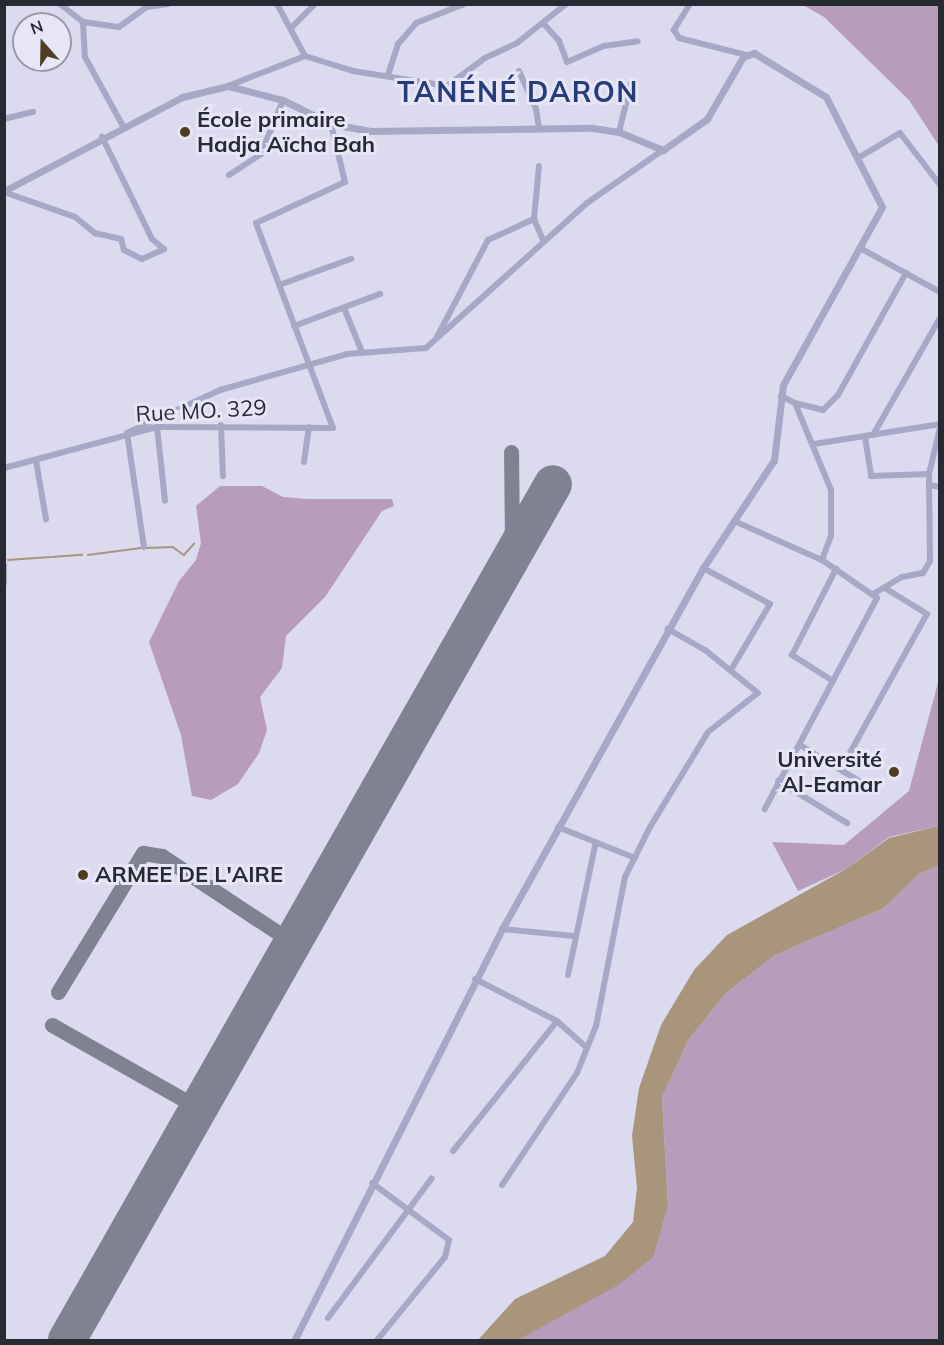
<!DOCTYPE html>
<meta charset="utf-8">
<style>
body{margin:0}
#map{position:relative;width:944px;height:1345px;overflow:hidden;background:#dbdaef;font-family:Mulish,sans-serif}
div>[style]{position:absolute}
.green>*{inset:0;background:#b79cbc}
.water>*{inset:0;background:#a9957c}
.stream>*{height:1.5px;margin:-0.75px;padding:0 0.75px;transform-origin:0.75px;border-radius:0.75px;background:#a9957c}
.taxiway>*{height:15px;margin:-7.5px;padding:0 7.5px;transform-origin:7.5px;border-radius:7.5px;background:#818291}
.runway>*{height:38px;margin:-19px;padding:0 19px;transform-origin:19px;border-radius:19px;background:#818291}
.minor>*{height:6px;margin:-3px;padding:0 3px;transform-origin:3px;border-radius:3px;background:#a7a8c5}
.tertiary>*{height:7px;margin:-3.5px;padding:0 3.5px;transform-origin:3.5px;border-radius:3.5px;background:#a7a8c5}
.dots>*{width:16px;height:16px;translate:-50% -50%;box-sizing:border-box;border:3px solid #e7e6f7;border-radius:50%}
span{translate:-50% -50%;white-space:nowrap;text-align:center;line-height:1.15;-webkit-text-stroke:6px #e7e6f7;paint-order:stroke}
.poi-label{font-size:22px;color:#272933;font-weight:700}
.left{translate:0 -50%;text-align:left}
.right{translate:-100% -50%;text-align:right}
.street-label{font-size:22px;color:#272933}
.district-label{font-size:28px;color:#283c7a;font-weight:700;letter-spacing:1.5px}
.frame{position:absolute;inset:0;border:6px solid #272933;pointer-events:none}
.north{position:absolute;left:12px;top:12px;width:60px;height:60px;box-sizing:border-box;background:#e7e6f7;border:2px solid #9a9aa9;border-radius:50%;rotate:340deg;font-size:16px;font-weight:700;line-height:24px;text-align:center;color:#272933}
.north::after{content:'';display:block;margin:auto;width:21px;height:27px;background:#503c21;clip-path:polygon(50% 0,100% 100%,50% 72%,0 100%)}
</style>
<div id="map">
<div class="green">
<div style="clip-path:polygon(803px 5px,939px 5px,939px 146px,909px 100px,824px 17px)"></div>
<div style="clip-path:polygon(220px 486px,262px 486px,283px 497px,307px 499px,392px 499px,394px 506px,382px 511px,325px 597px,286px 636px,282px 668px,260px 697px,267px 730px,259px 753px,238px 784px,211px 800px,192px 796px,181px 735px,149px 642px,179px 581px,196px 560px,201px 543px,196px 506px)"></div>
<div style="clip-path:polygon(939px 679px,939px 826px,889px 837px,846px 869px,798px 891px,772px 842px,844px 845px,909px 791px)"></div>
<div style="clip-path:polygon(939px 865px,939px 1340px,518px 1340px,560px 1314px,668px 1205px,662px 1097px,689px 1039px,726px 993px,775px 955px,884px 908px,919px 874px)"></div>
</div>
<div class="water">
<div style="clip-path:polygon(939px 826px,939px 865px,919px 874px,884px 908px,775px 955px,726px 993px,689px 1039px,662px 1097px,668px 1205px,653px 1257px,620px 1284px,518px 1340px,478px 1340px,515px 1299px,605px 1256px,633px 1222px,637px 1188px,632px 1136px,639px 1088px,661px 1025px,694px 970px,727px 935px,846px 869px,889px 838px)"></div>
</div>
<div class="stream">
<div style="left:146px;top:548px;width:27px;rotate:-2deg"></div>
<div style="left:173px;top:547px;width:14px;rotate:36deg"></div>
<div style="left:184px;top:555px;width:15px;rotate:-48deg"></div>
<div style="left:88px;top:555px;width:53px;rotate:-7.5deg"></div>
<div style="left:52px;top:557px;width:30px;rotate:-4deg"></div>
<div style="left:8px;top:560px;width:42px;rotate:-4.1deg"></div>
</div>
<div class="taxiway">
<div style="left:506px;top:566px;width:24px;rotate:-75deg"></div>
<div style="left:512px;top:543px;width:91px;rotate:-90.6deg"></div>
<div style="left:58px;top:992px;width:163px;rotate:-58.6deg"></div>
<div style="left:143px;top:853px;width:19px;rotate:9deg"></div>
<div style="left:162px;top:856px;width:156px;rotate:33.5deg"></div>
<div style="left:52px;top:1025px;width:169px;rotate:29.5deg"></div>
</div>
<div class="runway">
<div style="left:67px;top:1340px;width:984px;rotate:-60.41deg"></div>
</div>
<div class="minor">
<div style="left:60px;top:4px;width:29px;rotate:38deg"></div>
<div style="left:83px;top:22px;width:35px;rotate:87deg"></div>
<div style="left:85px;top:57px;width:79px;rotate:61.2deg"></div>
<div style="left:277px;top:4px;width:59px;rotate:61.7deg"></div>
<div style="left:690px;top:4px;width:31px;rotate:122deg"></div>
<div style="left:674px;top:30px;width:9px;rotate:58deg"></div>
<div style="left:679px;top:38px;width:69px;rotate:14.2deg"></div>
<div style="left:83px;top:22px;width:36px;rotate:8deg"></div>
<div style="left:119px;top:27px;width:34px;rotate:-36deg"></div>
<div style="left:147px;top:7px;width:21px;rotate:-8deg"></div>
<div style="left:543px;top:23px;width:24px;rotate:48deg"></div>
<div style="left:559px;top:41px;width:22px;rotate:69deg"></div>
<div style="left:567px;top:62px;width:40px;rotate:-23.4deg"></div>
<div style="left:604px;top:46px;width:34px;rotate:-8deg"></div>
<div style="left:291px;top:28px;width:34px;rotate:-45deg"></div>
<div style="left:519px;top:71px;width:42px;rotate:65.9deg"></div>
<div style="left:536px;top:109px;width:20px;rotate:81deg"></div>
<div style="left:388px;top:75px;width:33px;rotate:-72deg"></div>
<div style="left:398px;top:44px;width:28px;rotate:-49deg"></div>
<div style="left:416px;top:23px;width:52px;rotate:-21.6deg"></div>
<div style="left:228px;top:86px;width:83px;rotate:-21.3deg"></div>
<div style="left:305px;top:56px;width:50px;rotate:17.4deg"></div>
<div style="left:353px;top:71px;width:95px;rotate:9.1deg"></div>
<div style="left:447px;top:86px;width:47px;rotate:-36.4deg"></div>
<div style="left:485px;top:58px;width:35px;rotate:-25deg"></div>
<div style="left:517px;top:43px;width:63px;rotate:-38.5deg"></div>
<div style="left:4px;top:119px;width:30px;rotate:-14deg"></div>
<div style="left:619px;top:132px;width:50px;rotate:-76.2deg"></div>
<div style="left:858px;top:158px;width:49px;rotate:-30.8deg"></div>
<div style="left:900px;top:133px;width:66px;rotate:52.4deg"></div>
<div style="left:539px;top:166px;width:53px;rotate:95.4deg"></div>
<div style="left:534px;top:219px;width:25px;rotate:67deg"></div>
<div style="left:229px;top:175px;width:38px;rotate:-33deg"></div>
<div style="left:261px;top:154px;width:58px;rotate:-67.8deg"></div>
<div style="left:4px;top:192px;width:75px;rotate:19.4deg"></div>
<div style="left:75px;top:217px;width:26px;rotate:39deg"></div>
<div style="left:95px;top:233px;width:27px;rotate:13deg"></div>
<div style="left:121px;top:239px;width:11px;rotate:75deg"></div>
<div style="left:124px;top:250px;width:20px;rotate:27deg"></div>
<div style="left:142px;top:259px;width:24px;rotate:-24deg"></div>
<div style="left:164px;top:249px;width:16px;rotate:-140deg"></div>
<div style="left:152px;top:239px;width:114px;rotate:-116.1deg"></div>
<div style="left:860px;top:248px;width:91px;rotate:28.8deg"></div>
<div style="left:279px;top:285px;width:77px;rotate:-19.9deg"></div>
<div style="left:344px;top:308px;width:48px;rotate:67.8deg"></div>
<div style="left:294px;top:326px;width:92px;rotate:-20.4deg"></div>
<div style="left:437px;top:337px;width:110px;rotate:-62.3deg"></div>
<div style="left:488px;top:240px;width:51px;rotate:-24.5deg"></div>
<div style="left:781px;top:396px;width:16px;rotate:27deg"></div>
<div style="left:795px;top:403px;width:94px;rotate:67.5deg"></div>
<div style="left:831px;top:490px;width:46px;rotate:90deg"></div>
<div style="left:831px;top:536px;width:26px;rotate:111deg"></div>
<div style="left:795px;top:403px;width:29px;rotate:14deg"></div>
<div style="left:823px;top:410px;width:21px;rotate:-45deg"></div>
<div style="left:838px;top:395px;width:140px;rotate:-60.9deg"></div>
<div style="left:221px;top:425px;width:51px;rotate:87.8deg"></div>
<div style="left:157px;top:427px;width:74px;rotate:83.8deg"></div>
<div style="left:873px;top:435px;width:135px;rotate:-60.2deg"></div>
<div style="left:865px;top:437px;width:39px;rotate:81deg"></div>
<div style="left:871px;top:476px;width:58px;rotate:-2deg"></div>
<div style="left:814px;top:444px;width:128px;rotate:-9deg"></div>
<div style="left:36px;top:461px;width:59px;rotate:80.2deg"></div>
<div style="left:304px;top:462px;width:35px;rotate:-82deg"></div>
<div style="left:4px;top:468px;width:158px;rotate:-15deg"></div>
<div style="left:157px;top:427px;width:176px;rotate:0.3deg"></div>
<div style="left:333px;top:428px;width:219px;rotate:-110.6deg"></div>
<div style="left:256px;top:223px;width:98px;rotate:-24.7deg"></div>
<div style="left:345px;top:182px;width:60px;rotate:-103.6deg"></div>
<div style="left:930px;top:485px;width:10px;rotate:11deg"></div>
<div style="left:734px;top:521px;width:96px;rotate:23.9deg"></div>
<div style="left:822px;top:560px;width:67px;rotate:34.6deg"></div>
<div style="left:877px;top:598px;width:239px;rotate:118deg"></div>
<div style="left:144px;top:547px;width:115px;rotate:-98.5deg"></div>
<div style="left:127px;top:433px;width:102px;rotate:-24.8deg"></div>
<div style="left:220px;top:390px;width:132px;rotate:-15.8deg"></div>
<div style="left:347px;top:354px;width:79px;rotate:-4.3deg"></div>
<div style="left:426px;top:348px;width:217px;rotate:-42deg"></div>
<div style="left:587px;top:203px;width:93px;rotate:-34.9deg"></div>
<div style="left:4px;top:565px;width:18px;rotate:90deg"></div>
<div style="left:703px;top:568px;width:76px;rotate:28.2deg"></div>
<div style="left:770px;top:604px;width:77px;rotate:120.6deg"></div>
<div style="left:875px;top:593px;width:31px;rotate:-31deg"></div>
<div style="left:902px;top:577px;width:21px;rotate:-11deg"></div>
<div style="left:923px;top:573px;width:14px;rotate:-60deg"></div>
<div style="left:930px;top:561px;width:87px;rotate:-90.7deg"></div>
<div style="left:929px;top:474px;width:47px;rotate:-76.6deg"></div>
<div style="left:833px;top:681px;width:49px;rotate:-147.6deg"></div>
<div style="left:792px;top:655px;width:97px;rotate:-62.9deg"></div>
<div style="left:800px;top:745px;width:90px;rotate:31.4deg"></div>
<div style="left:841px;top:769px;width:177px;rotate:-61deg"></div>
<div style="left:927px;top:614px;width:49px;rotate:-148.2deg"></div>
<div style="left:778px;top:781px;width:81px;rotate:31.3deg"></div>
<div style="left:558px;top:827px;width:83px;rotate:21.9deg"></div>
<div style="left:502px;top:929px;width:72px;rotate:5.6deg"></div>
<div style="left:568px;top:975px;width:132px;rotate:-78.2deg"></div>
<div style="left:475px;top:979px;width:92px;rotate:27.1deg"></div>
<div style="left:453px;top:1151px;width:166px;rotate:-51.3deg"></div>
<div style="left:557px;top:1021px;width:39px;rotate:42deg"></div>
<div style="left:372px;top:1183px;width:96px;rotate:36.5deg"></div>
<div style="left:449px;top:1240px;width:17px;rotate:103deg"></div>
<div style="left:445px;top:1257px;width:107px;rotate:129.3deg"></div>
<div style="left:502px;top:1185px;width:135px;rotate:-56.2deg"></div>
<div style="left:577px;top:1073px;width:51px;rotate:-68deg"></div>
<div style="left:596px;top:1026px;width:152px;rotate:-79deg"></div>
<div style="left:625px;top:877px;width:56px;rotate:-63.4deg"></div>
<div style="left:650px;top:827px;width:111px;rotate:-58.6deg"></div>
<div style="left:708px;top:732px;width:63px;rotate:-38deg"></div>
<div style="left:758px;top:693px;width:68px;rotate:-140.9deg"></div>
<div style="left:705px;top:650px;width:43px;rotate:-150.4deg"></div>
<div style="left:328px;top:1318px;width:174px;rotate:-53.4deg"></div>
</div>
<div class="tertiary">
<div style="left:4px;top:191px;width:201px;rotate:-27.8deg"></div>
<div style="left:182px;top:97px;width:47px;rotate:-13.4deg"></div>
<div style="left:228px;top:86px;width:57px;rotate:14.3deg"></div>
<div style="left:283px;top:100px;width:54px;rotate:26.6deg"></div>
<div style="left:331px;top:124px;width:39px;rotate:10deg"></div>
<div style="left:369px;top:131px;width:224px;rotate:-0.8deg"></div>
<div style="left:593px;top:128px;width:26px;rotate:9deg"></div>
<div style="left:619px;top:132px;width:48px;rotate:22.2deg"></div>
<div style="left:663px;top:150px;width:54px;rotate:-35.2deg"></div>
<div style="left:707px;top:119px;width:72px;rotate:-59.9deg"></div>
<div style="left:743px;top:57px;width:12px;rotate:-20deg"></div>
<div style="left:754px;top:53px;width:84px;rotate:31.4deg"></div>
<div style="left:826px;top:97px;width:123px;rotate:63deg"></div>
<div style="left:882px;top:207px;width:204px;rotate:119.1deg"></div>
<div style="left:783px;top:385px;width:76px;rotate:96.8deg"></div>
<div style="left:774px;top:460px;width:129px;rotate:123.3deg"></div>
<div style="left:703px;top:568px;width:413px;rotate:119.1deg"></div>
<div style="left:502px;top:929px;width:461px;rotate:116.8deg"></div>
</div>
<div class="dots">
<div style="left:185px;top:132px;background:#503c21"></div>
<div style="left:894px;top:772px;background:#503c21"></div>
<div style="left:83px;top:875px;background:#503c21"></div>
</div>
<div class="poi-label">
<span class="left" style="left:197px;top:132px">École primaire<br>Hadja Aïcha Bah</span>
<span class="right" style="left:882px;top:772px">Université<br>Al-Eamar</span>
<span class="left" style="left:95px;top:875px">ARMEE DE L'AIRE</span>
</div>
<div class="street-label">
<span style="left:201px;top:411px;rotate:-3deg">Rue MO. 329</span>
</div>
<div class="district-label">
<span style="left:518px;top:92px">TANÉNÉ DARON</span>
</div>
<div class="frame"></div>
<div class="north">N</div>
</div>
